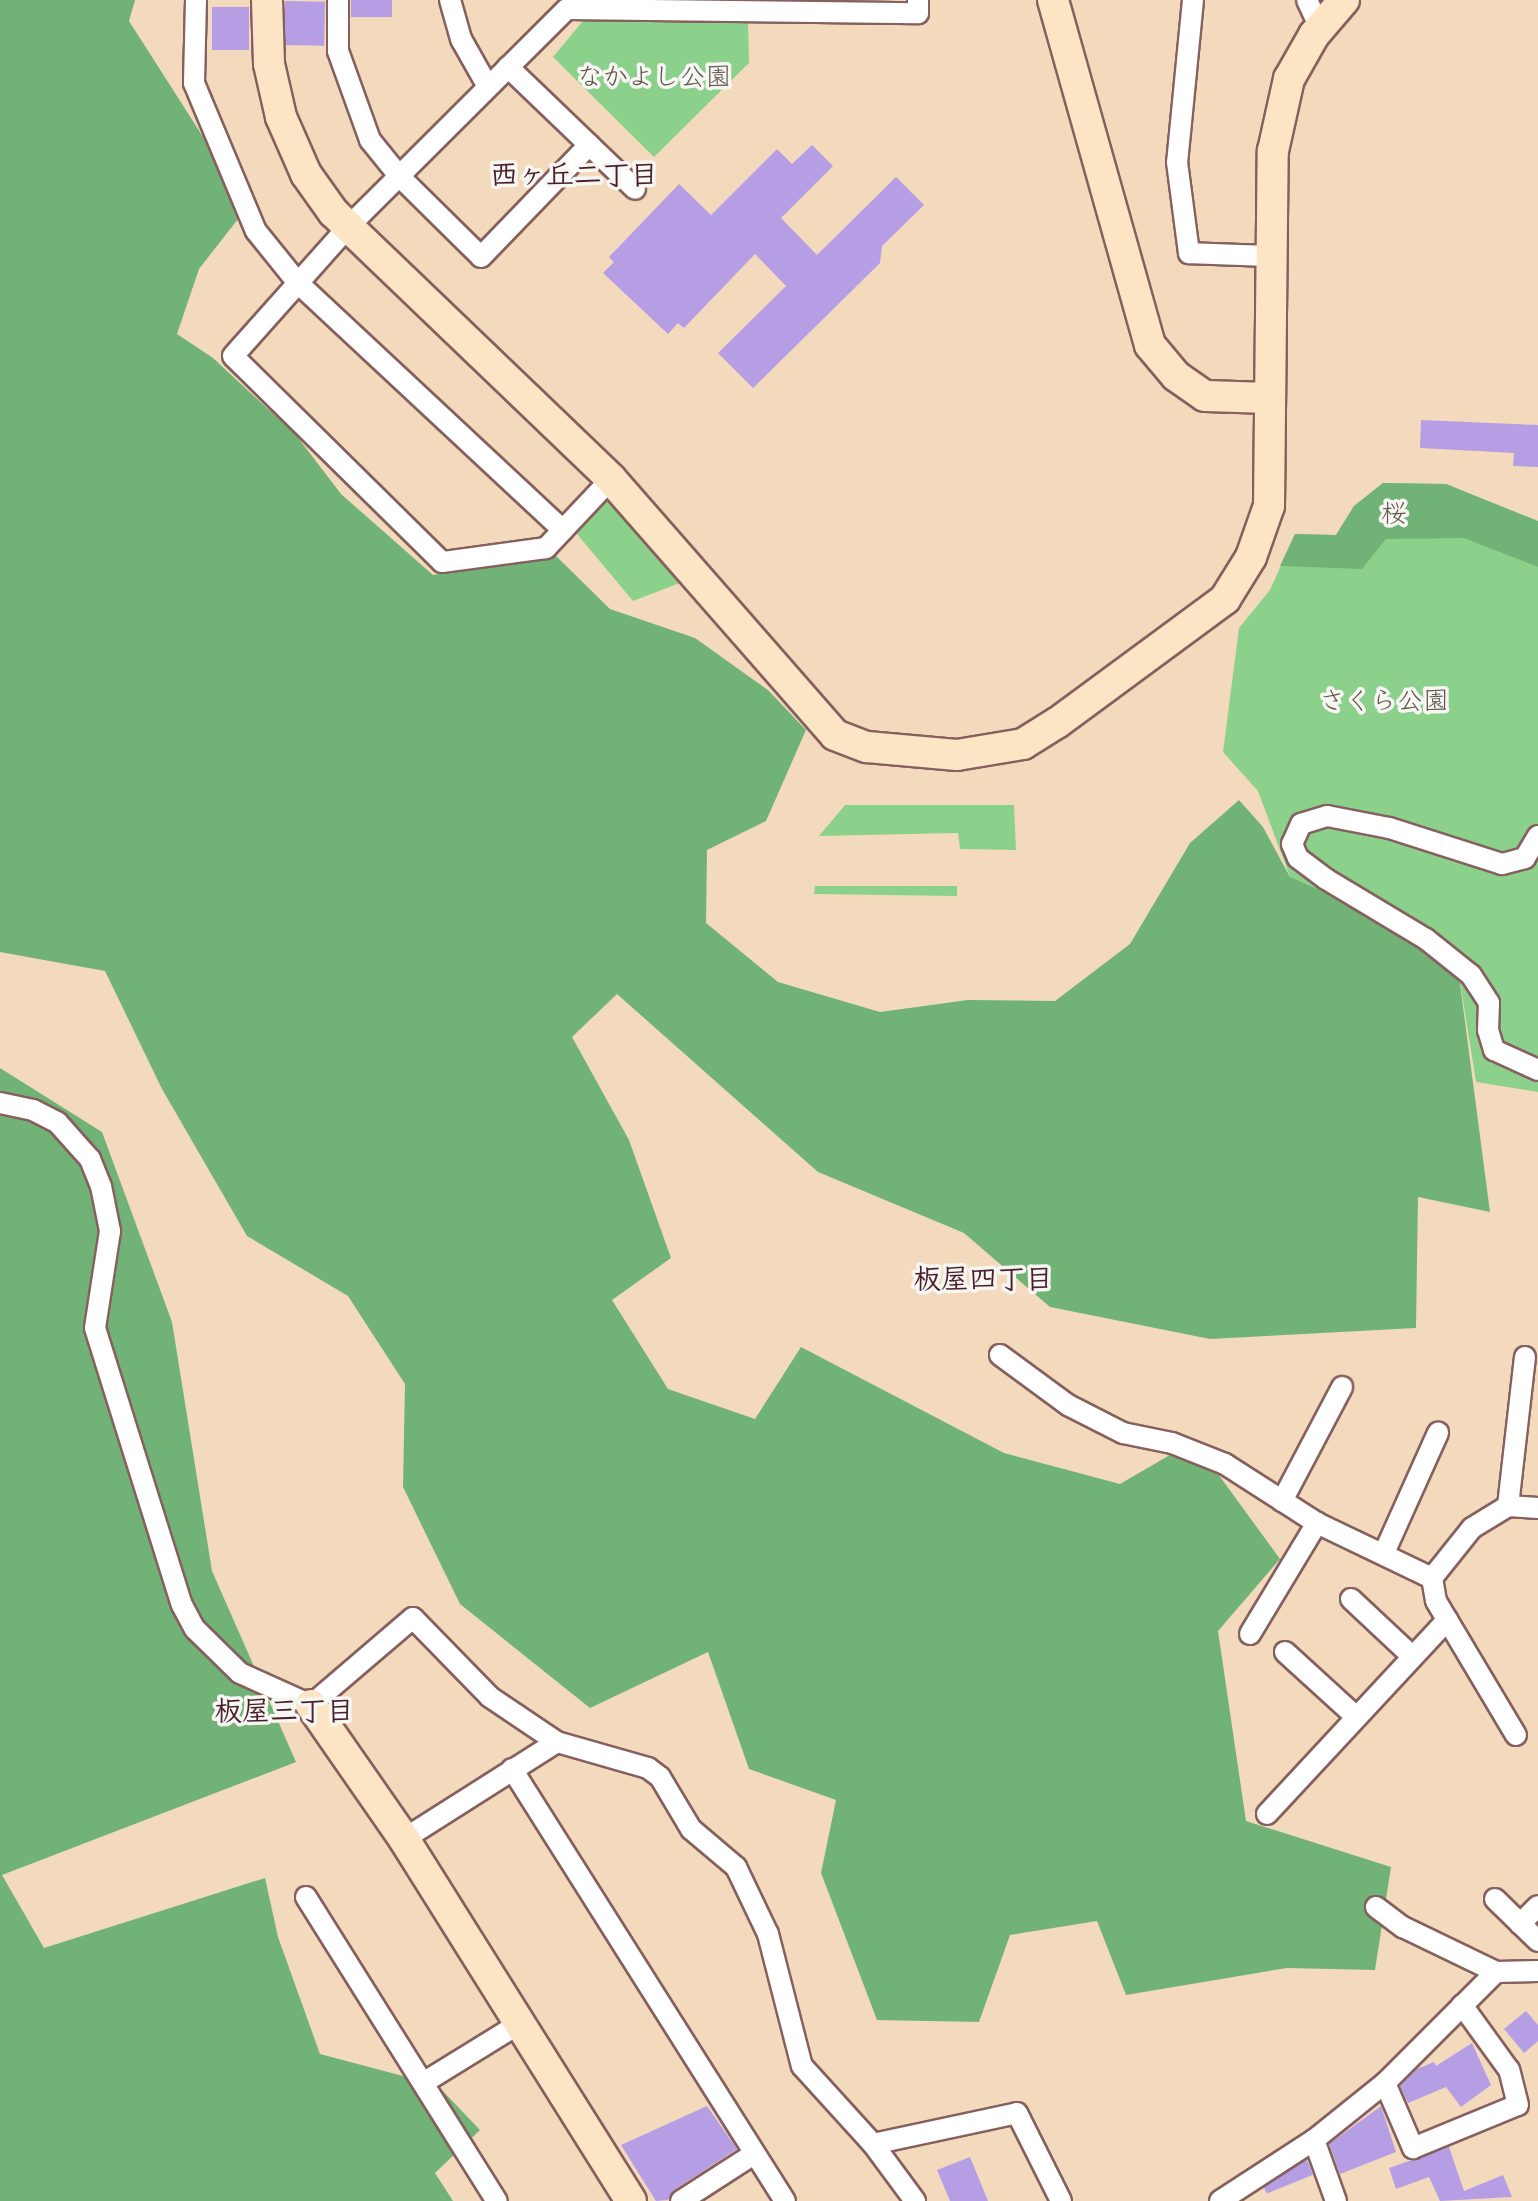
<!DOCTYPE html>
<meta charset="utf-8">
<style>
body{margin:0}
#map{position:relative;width:1538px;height:2201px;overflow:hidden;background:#f4dabd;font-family:"Playpen Sans","Klee One",sans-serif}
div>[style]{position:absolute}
.green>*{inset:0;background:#8cd18b}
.forest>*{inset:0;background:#71b377}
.building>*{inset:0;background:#b59ee4;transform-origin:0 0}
.roads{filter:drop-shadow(2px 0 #86605e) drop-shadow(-2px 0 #86605e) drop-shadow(0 2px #86605e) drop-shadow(0 -2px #86605e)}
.street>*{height:20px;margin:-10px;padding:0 10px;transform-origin:10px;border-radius:10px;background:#fff}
.secondary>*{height:30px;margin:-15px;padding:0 15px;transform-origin:15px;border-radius:15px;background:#fce5c4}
span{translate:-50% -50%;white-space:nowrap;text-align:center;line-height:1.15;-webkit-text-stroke:7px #f6f6f2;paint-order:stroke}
.park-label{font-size:26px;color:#5e5448}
.neighbourhood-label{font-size:28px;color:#4a1f2b;font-weight:700}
</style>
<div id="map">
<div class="green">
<div style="clip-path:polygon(587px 16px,748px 19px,749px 63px,654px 157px,553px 57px)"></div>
<div style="clip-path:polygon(1383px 483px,1446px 484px,1538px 522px,1538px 1092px,1476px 1082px,1459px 976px,1290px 877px,1258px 791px,1223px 752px,1239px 628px,1270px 590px,1295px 534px,1336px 535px,1354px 506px)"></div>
<div style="clip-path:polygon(612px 488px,703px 574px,633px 601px,572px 528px)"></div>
<div style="clip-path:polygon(845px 805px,1014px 805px,1016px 850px,960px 849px,958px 833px,819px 836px)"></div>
<div style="clip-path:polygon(815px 886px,957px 886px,957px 896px,814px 894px)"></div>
</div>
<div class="forest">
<div style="clip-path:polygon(0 0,135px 0,129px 21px,221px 165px,238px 219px,199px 269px,177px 334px,213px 358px,296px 435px,341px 494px,433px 575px,555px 555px,610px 609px,695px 638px,768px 690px,806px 730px,766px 821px,707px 850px,706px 923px,778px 982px,880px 1012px,968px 1000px,1055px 1001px,1130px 944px,1190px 843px,1239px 800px,1263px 827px,1290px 877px,1383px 918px,1459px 976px,1490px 1212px,1418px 1197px,1416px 1328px,1210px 1339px,1050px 1307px,964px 1233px,818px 1172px,617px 994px,572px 1037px,629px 1140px,671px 1258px,612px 1300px,668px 1389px,755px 1419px,801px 1347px,1004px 1453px,1120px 1484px,1194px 1441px,1280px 1559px,1218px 1631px,1246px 1821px,1391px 1867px,1375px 1970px,1287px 1968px,1126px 1995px,1097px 1921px,1010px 1935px,979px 2022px,877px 2020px,821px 1873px,836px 1800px,749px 1769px,708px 1652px,590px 1708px,460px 1604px,403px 1487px,405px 1384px,348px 1296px,247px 1236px,162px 1089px,105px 971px,0 952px)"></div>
<div style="clip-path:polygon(1383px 483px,1446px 484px,1538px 521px,1538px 567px,1464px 538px,1386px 539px,1362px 569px,1280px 566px,1295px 534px,1336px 535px,1354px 506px)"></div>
<div style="clip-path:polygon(0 1068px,102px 1132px,172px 1322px,212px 1571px,296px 1762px,2px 1875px,44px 1948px,265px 1878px,278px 1937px,320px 2054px,437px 2085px,480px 2130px,435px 2173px,453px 2201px,0 2201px)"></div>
</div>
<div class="building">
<div style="left:351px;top:0;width:41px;height:17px"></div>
<div style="left:285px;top:1px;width:40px;height:44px;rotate:1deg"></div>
<div style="left:212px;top:7px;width:37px;height:43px"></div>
<div style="clip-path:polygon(812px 145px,833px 166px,781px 218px,817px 255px,896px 177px,924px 205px,882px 246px,880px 263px,753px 388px,718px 353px,786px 286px,755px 254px,684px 328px,678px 323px,668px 334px,603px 273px,614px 262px,609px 257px,679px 184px,711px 215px,777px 149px,792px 164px)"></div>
<div style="clip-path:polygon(1421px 420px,1538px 425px,1538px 467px,1513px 466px,1514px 453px,1420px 448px)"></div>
<div style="clip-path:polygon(1526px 2011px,1538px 2025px,1538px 2041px,1524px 2053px,1504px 2029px)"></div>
<div style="clip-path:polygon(1472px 2043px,1491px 2085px,1461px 2107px,1446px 2087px,1408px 2103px,1400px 2086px,1417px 2069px,1434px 2062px,1436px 2066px)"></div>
<div style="clip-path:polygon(707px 2106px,737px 2149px,674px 2190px,668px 2200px,656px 2201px,621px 2145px)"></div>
<div style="clip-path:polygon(1381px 2106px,1396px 2152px,1340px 2174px,1329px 2144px)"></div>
<div style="clip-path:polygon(1449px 2147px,1464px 2191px,1503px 2175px,1512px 2197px,1440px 2201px,1429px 2177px,1396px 2189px,1389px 2168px)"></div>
<div style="clip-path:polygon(970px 2157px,988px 2201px,950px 2201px,937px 2170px)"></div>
<div style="left:1307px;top:2160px;width:16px;height:50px;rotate:68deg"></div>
</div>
<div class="roads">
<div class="street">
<div style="left:196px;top:0;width:83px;rotate:91.4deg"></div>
<div style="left:194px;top:83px;width:160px;rotate:67.3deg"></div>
<div style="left:256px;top:231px;width:67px;rotate:51.1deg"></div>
<div style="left:298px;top:283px;width:362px;rotate:43deg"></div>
<div style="left:338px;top:0;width:51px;rotate:90deg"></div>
<div style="left:338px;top:51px;width:95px;rotate:70.2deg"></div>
<div style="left:370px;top:140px;width:46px;rotate:51.1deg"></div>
<div style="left:399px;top:176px;width:115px;rotate:44.6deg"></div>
<div style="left:481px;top:257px;width:156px;rotate:-46deg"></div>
<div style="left:450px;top:0;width:41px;rotate:74.2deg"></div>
<div style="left:461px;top:39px;width:55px;rotate:60.6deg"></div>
<div style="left:1193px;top:0;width:163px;rotate:95.6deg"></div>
<div style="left:1177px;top:162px;width:92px;rotate:82.5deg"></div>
<div style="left:1189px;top:253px;width:83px;rotate:2.1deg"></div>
<div style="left:1307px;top:0;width:31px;rotate:65deg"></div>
<div style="left:508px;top:67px;width:176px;rotate:43.8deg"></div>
<div style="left:611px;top:479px;width:95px;rotate:133.3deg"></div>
<div style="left:546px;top:548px;width:105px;rotate:172.3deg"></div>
<div style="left:442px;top:562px;width:293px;rotate:-135.4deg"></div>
<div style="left:233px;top:356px;width:173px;rotate:-48.3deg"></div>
<div style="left:348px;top:227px;width:309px;rotate:-44.9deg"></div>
<div style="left:567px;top:9px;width:351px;rotate:0.7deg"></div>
<div style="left:918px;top:13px;width:13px;rotate:-90deg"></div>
<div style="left:1538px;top:836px;width:26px;rotate:121deg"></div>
<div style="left:1525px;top:858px;width:24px;rotate:165deg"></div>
<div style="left:1502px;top:864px;width:119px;rotate:-162.3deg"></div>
<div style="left:1389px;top:828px;width:63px;rotate:-169deg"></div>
<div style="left:1327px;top:816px;width:27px;rotate:163deg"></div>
<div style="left:1301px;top:824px;width:22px;rotate:114deg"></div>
<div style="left:1292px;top:844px;width:15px;rotate:67deg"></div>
<div style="left:1298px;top:858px;width:35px;rotate:37deg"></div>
<div style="left:1326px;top:879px;width:117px;rotate:31deg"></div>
<div style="left:1426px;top:939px;width:58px;rotate:38.7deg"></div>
<div style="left:1471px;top:975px;width:33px;rotate:57deg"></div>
<div style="left:1489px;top:1003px;width:27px;rotate:92deg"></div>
<div style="left:1488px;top:1030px;width:21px;rotate:73deg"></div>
<div style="left:1494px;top:1050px;width:48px;rotate:24.4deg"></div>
<div style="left:0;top:1103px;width:34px;rotate:12deg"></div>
<div style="left:33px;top:1110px;width:27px;rotate:27deg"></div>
<div style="left:57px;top:1122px;width:50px;rotate:48.3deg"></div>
<div style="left:90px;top:1159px;width:29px;rotate:68deg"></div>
<div style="left:101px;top:1186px;width:46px;rotate:78.7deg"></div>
<div style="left:110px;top:1231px;width:98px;rotate:98.8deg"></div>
<div style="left:95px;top:1328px;width:290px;rotate:72.6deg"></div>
<div style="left:182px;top:1605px;width:27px;rotate:62deg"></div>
<div style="left:195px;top:1629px;width:63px;rotate:44.4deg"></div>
<div style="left:240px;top:1673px;width:78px;rotate:24.3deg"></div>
<div style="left:311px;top:1705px;width:134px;rotate:-40.5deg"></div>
<div style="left:413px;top:1618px;width:110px;rotate:45.7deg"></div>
<div style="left:490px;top:1697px;width:81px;rotate:33.9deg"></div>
<div style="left:557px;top:1742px;width:95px;rotate:15.9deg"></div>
<div style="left:648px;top:1768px;width:15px;rotate:37deg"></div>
<div style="left:660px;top:1777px;width:61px;rotate:59.2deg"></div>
<div style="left:691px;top:1829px;width:59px;rotate:40.2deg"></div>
<div style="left:736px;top:1867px;width:74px;rotate:64.5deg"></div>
<div style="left:768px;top:1934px;width:136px;rotate:75.6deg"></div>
<div style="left:802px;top:2066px;width:105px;rotate:47.7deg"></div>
<div style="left:873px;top:2144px;width:71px;rotate:53.6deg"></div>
<div style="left:1000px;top:1355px;width:84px;rotate:36.3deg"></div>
<div style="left:1068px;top:1405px;width:62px;rotate:27deg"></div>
<div style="left:1123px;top:1433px;width:50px;rotate:11.5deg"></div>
<div style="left:1172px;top:1443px;width:57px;rotate:21.6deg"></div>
<div style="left:1225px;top:1464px;width:109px;rotate:32.7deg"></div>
<div style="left:1317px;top:1523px;width:127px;rotate:25.6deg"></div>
<div style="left:1432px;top:1578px;width:23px;rotate:80deg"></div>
<div style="left:1436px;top:1601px;width:156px;rotate:59.2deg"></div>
<div style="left:1282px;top:1501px;width:129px;rotate:-62.2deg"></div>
<div style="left:1508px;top:1506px;width:150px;rotate:-83.5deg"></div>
<div style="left:1384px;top:1553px;width:132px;rotate:-65.8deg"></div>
<div style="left:1432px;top:1578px;width:64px;rotate:-51.3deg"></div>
<div style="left:1472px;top:1528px;width:42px;rotate:-31.4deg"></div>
<div style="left:1508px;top:1506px;width:30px;rotate:4deg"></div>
<div style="left:1351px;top:1599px;width:83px;rotate:43.1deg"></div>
<div style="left:1250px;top:1634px;width:130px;rotate:-58.9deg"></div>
<div style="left:1285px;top:1652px;width:93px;rotate:42.4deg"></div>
<div style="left:512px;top:1769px;width:511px;rotate:57.71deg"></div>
<div style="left:1267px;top:1814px;width:265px;rotate:-47.1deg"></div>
<div style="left:404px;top:1839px;width:181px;rotate:-32.4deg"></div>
<div style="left:306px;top:1897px;width:359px;rotate:57.9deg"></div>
<div style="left:1495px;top:1899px;width:60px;rotate:44.3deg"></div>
<div style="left:1376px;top:1907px;width:34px;rotate:37deg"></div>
<div style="left:1403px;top:1927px;width:103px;rotate:25.8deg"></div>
<div style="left:1520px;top:1924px;width:25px;rotate:-45deg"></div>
<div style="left:423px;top:2083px;width:110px;rotate:-31.7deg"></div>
<div style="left:1385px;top:2083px;width:71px;rotate:66.7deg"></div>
<div style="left:1413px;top:2148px;width:113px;rotate:-22.3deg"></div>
<div style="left:1518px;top:2105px;width:36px;rotate:-104deg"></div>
<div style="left:1509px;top:2070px;width:80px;rotate:-125.9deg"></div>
<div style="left:1314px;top:2140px;width:65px;rotate:70.2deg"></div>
<div style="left:873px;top:2144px;width:147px;rotate:-12.1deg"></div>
<div style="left:1017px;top:2113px;width:98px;rotate:63.4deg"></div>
<div style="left:681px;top:2201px;width:87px;rotate:-32.8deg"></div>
<div style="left:1220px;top:2201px;width:112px;rotate:-33deg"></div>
<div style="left:1314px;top:2140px;width:91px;rotate:-38.8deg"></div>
<div style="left:1385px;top:2083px;width:157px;rotate:-45deg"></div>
<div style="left:1496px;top:1972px;width:42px;rotate:-1.4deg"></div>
</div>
<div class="secondary">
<div style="left:267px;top:0;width:64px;rotate:88.2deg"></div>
<div style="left:269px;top:64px;width:54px;rotate:77.2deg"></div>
<div style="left:281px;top:117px;width:62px;rotate:66.3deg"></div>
<div style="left:306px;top:174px;width:47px;rotate:54.6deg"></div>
<div style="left:333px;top:212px;width:385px;rotate:43.8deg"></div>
<div style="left:611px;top:479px;width:340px;rotate:48.8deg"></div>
<div style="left:835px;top:735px;width:34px;rotate:21deg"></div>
<div style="left:867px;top:747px;width:90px;rotate:5.1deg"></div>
<div style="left:957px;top:755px;width:67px;rotate:-9.5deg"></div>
<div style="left:1023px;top:744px;width:40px;rotate:-32deg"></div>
<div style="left:1057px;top:723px;width:209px;rotate:-36.4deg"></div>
<div style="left:1225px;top:599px;width:49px;rotate:-58.2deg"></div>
<div style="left:1251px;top:557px;width:54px;rotate:-70.6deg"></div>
<div style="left:1269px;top:506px;width:355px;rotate:-89.4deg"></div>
<div style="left:1273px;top:151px;width:74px;rotate:-77.5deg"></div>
<div style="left:1289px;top:79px;width:51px;rotate:-60.4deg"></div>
<div style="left:1314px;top:35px;width:46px;rotate:-49.4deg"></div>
<div style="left:1053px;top:0;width:358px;rotate:74.3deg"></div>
<div style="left:1150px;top:345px;width:40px;rotate:50deg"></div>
<div style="left:1176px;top:376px;width:35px;rotate:35deg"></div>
<div style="left:1205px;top:396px;width:65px;rotate:1.8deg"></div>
<div style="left:311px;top:1705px;width:163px;rotate:55.2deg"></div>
<div style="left:404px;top:1839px;width:427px;rotate:57.9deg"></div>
</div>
</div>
<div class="park-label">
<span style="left:654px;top:75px">なかよし公園</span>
<span style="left:1394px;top:512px">桜</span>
<span style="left:1384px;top:699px">さくら公園</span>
</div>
<div class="neighbourhood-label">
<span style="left:574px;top:173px">西ヶ丘二丁目</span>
<span style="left:983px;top:1277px">板屋四丁目</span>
<span style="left:284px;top:1709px">板屋三丁目</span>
</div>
</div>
